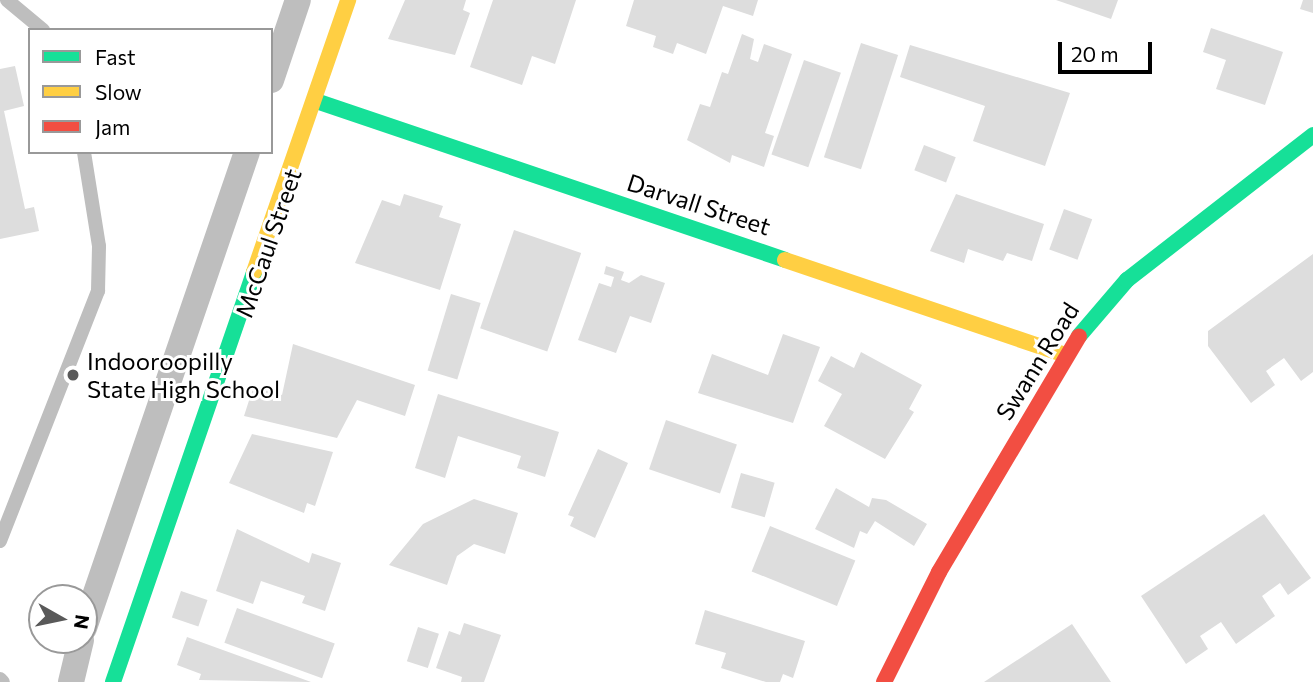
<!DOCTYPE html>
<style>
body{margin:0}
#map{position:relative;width:1313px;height:682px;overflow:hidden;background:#fff;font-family:Commissioner,sans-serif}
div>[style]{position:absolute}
.building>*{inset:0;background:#ddd;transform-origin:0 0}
.lane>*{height:14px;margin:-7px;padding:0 7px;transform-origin:7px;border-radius:7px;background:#bebebe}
.street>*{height:26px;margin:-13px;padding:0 13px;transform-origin:13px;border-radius:13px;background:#bebebe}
.fast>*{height:16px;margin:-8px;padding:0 8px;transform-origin:8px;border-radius:8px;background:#16e098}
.slow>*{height:16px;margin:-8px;padding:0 8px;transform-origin:8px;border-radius:8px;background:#ffcf43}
.jam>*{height:16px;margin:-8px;padding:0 8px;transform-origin:8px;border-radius:8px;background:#f24e42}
.dots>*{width:19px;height:19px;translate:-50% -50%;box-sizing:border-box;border:4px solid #fff;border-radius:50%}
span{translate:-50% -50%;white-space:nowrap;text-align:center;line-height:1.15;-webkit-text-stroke:6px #fff;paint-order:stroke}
.street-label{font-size:24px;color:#000}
.poi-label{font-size:24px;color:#000}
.left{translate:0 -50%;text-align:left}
.legend{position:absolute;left:28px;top:28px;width:245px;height:126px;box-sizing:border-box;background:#fff;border:2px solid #999;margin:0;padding:9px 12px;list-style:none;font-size:21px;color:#000}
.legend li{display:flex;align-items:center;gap:14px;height:35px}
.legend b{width:35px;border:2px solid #999}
.north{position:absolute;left:28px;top:584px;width:70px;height:70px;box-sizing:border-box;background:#fff;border:2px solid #999;border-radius:50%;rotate:99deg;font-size:19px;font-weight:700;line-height:28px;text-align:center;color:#000}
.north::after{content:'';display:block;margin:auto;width:24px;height:32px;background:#595959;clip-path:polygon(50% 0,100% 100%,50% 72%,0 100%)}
.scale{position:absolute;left:1058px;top:42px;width:94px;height:32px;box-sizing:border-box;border:4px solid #000;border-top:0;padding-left:9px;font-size:21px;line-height:24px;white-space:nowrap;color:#000;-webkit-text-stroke:5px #fff;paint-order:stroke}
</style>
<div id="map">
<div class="building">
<div style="clip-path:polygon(405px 0,466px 0,463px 10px,470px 13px,455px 55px,388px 39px)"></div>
<div style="clip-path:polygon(493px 0,576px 0,555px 64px,532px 56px,522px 85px,470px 67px)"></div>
<div style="clip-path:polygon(634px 0,758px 0,753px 16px,723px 6px,706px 54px,677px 43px,673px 54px,653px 47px,656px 36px,626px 26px)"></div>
<div style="clip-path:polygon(1056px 0,1118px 0,1111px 19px)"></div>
<div style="clip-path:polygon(1303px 0,1313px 0,1313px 13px,1300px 9px)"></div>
<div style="clip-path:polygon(1211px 28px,1283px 52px,1265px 105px,1216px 89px,1226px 60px,1203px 52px)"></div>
<div style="clip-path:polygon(742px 34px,754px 39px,750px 59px,758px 62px,764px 44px,792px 54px,765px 133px,774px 136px,764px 167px,732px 155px,730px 163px,687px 140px,700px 104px,710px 107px,722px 72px,728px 74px)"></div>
<div style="left:861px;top:43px;width:39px;height:120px;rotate:18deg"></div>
<div style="clip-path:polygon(910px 45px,1070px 93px,1045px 166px,973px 141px,985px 106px,900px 77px)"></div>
<div style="left:804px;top:60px;width:39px;height:100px;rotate:19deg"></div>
<div style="clip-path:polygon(15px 66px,24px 106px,4px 111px,25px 209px,34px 207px,39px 231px,0 239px,0 69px)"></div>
<div style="left:924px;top:145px;width:34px;height:27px;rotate:21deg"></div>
<div style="clip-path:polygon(404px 194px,443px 206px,439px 217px,461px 224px,440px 290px,355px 263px,382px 200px,400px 206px)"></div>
<div style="clip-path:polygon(956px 194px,1044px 224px,1032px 261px,1007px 253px,1003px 261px,968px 249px,964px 263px,930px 251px)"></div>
<div style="left:1064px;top:209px;width:30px;height:43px;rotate:20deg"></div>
<div style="left:514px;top:230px;width:71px;height:104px;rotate:19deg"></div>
<div style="clip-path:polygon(1313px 254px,1313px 372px,1301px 381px,1284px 358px,1266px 371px,1275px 385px,1251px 403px,1208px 346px,1208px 331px)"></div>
<div style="clip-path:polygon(606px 266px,624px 272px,621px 280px,629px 283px,641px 275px,665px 283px,651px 323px,630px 316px,616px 353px,578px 340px,599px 283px,611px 287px,614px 277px,604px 274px)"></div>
<div style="left:451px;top:294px;width:31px;height:80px;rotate:17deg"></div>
<div style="clip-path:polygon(783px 334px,820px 347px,793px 423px,698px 393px,712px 354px,768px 375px)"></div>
<div style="clip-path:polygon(293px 344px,415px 385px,405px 416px,357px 400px,337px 438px,244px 416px,254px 385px,282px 395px)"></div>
<div style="clip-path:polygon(861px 352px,922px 385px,909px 409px,914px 412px,885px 459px,824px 426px,842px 394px,818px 381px,831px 356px,854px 368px)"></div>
<div style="clip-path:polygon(438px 394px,559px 432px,545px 477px,517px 468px,521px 456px,458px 436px,445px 478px,415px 468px)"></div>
<div style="left:666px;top:420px;width:75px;height:52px;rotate:19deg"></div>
<div style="clip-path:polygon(252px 434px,333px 452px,315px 506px,307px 503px,304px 513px,229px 483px)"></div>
<div style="clip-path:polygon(598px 449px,628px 463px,595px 538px,570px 526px,574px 517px,568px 515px)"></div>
<div style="left:741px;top:473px;width:35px;height:36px;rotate:16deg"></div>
<div style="clip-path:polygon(836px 488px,869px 507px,872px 498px,886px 500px,927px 524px,914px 546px,875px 521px,867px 534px,860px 531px,854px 548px,815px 529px)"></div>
<div style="clip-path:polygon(474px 499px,518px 513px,505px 554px,474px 544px,457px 556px,447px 585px,389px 565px,423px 524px)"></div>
<div style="clip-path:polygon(1264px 514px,1311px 578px,1288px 595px,1280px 583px,1262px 596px,1275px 616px,1236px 644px,1221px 622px,1200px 636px,1208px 649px,1186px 664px,1141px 596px)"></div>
<div style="left:770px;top:526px;width:92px;height:49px;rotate:22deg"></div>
<div style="clip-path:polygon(237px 529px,309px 563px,312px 553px,341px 563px,325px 611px,302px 603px,305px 596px,261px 581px,253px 604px,216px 591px)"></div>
<div style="left:181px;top:591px;width:28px;height:28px;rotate:19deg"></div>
<div style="left:237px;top:608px;width:104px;height:37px;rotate:20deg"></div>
<div style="clip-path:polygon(705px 610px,805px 641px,793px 678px,783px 674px,780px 682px,766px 682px,721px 668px,726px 653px,695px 644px)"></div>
<div style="clip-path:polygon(464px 623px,501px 635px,484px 682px,461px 682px,462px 677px,436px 668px,449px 631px,460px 635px)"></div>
<div style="clip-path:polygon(1072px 624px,1111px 682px,984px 682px)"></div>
<div style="left:418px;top:627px;width:22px;height:36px;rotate:18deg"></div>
<div style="clip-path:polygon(187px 637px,311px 682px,310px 682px,199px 680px,201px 674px,177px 665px)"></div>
</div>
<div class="lane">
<div style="left:7px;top:0;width:47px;rotate:39.8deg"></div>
<div style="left:0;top:541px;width:269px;rotate:-68.6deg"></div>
<div style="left:98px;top:291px;width:45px;rotate:-88.7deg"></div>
<div style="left:99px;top:246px;width:95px;rotate:-99.1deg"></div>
<div style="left:0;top:679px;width:4px;rotate:45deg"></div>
</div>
<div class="street">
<div style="left:271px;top:80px;width:84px;rotate:-71.4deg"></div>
<div style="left:84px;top:628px;width:503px;rotate:-71.1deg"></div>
<div style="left:71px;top:682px;width:43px;rotate:-76.6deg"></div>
</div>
<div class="fast">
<div style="left:316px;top:101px;width:495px;rotate:18.7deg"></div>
<div style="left:1079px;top:336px;width:74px;rotate:-49.4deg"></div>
<div style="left:1127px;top:280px;width:236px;rotate:-37.9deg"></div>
<div style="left:113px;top:682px;width:434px;rotate:-71deg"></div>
</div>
<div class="slow">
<div style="left:785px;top:260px;width:297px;rotate:18.7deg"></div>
<div style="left:254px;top:272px;width:288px;rotate:-70.9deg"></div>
</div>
<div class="jam">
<div style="left:884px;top:682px;width:123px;rotate:-63.4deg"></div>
<div style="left:939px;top:572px;width:274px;rotate:-59.3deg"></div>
</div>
<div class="dots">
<div style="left:73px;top:375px;background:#595959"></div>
</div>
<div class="street-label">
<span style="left:699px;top:204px;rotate:18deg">Darvall Street</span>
<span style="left:268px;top:243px;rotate:-71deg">McCaul Street</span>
<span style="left:1037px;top:361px;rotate:-58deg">Swann Road</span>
</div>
<div class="poi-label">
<span class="left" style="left:87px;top:375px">Indooroopilly<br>State High School</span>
</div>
<ul class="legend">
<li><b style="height:9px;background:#16e098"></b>Fast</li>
<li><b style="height:9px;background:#ffcf43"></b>Slow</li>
<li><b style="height:9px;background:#f24e42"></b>Jam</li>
</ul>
<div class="north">N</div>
<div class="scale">20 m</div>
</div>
